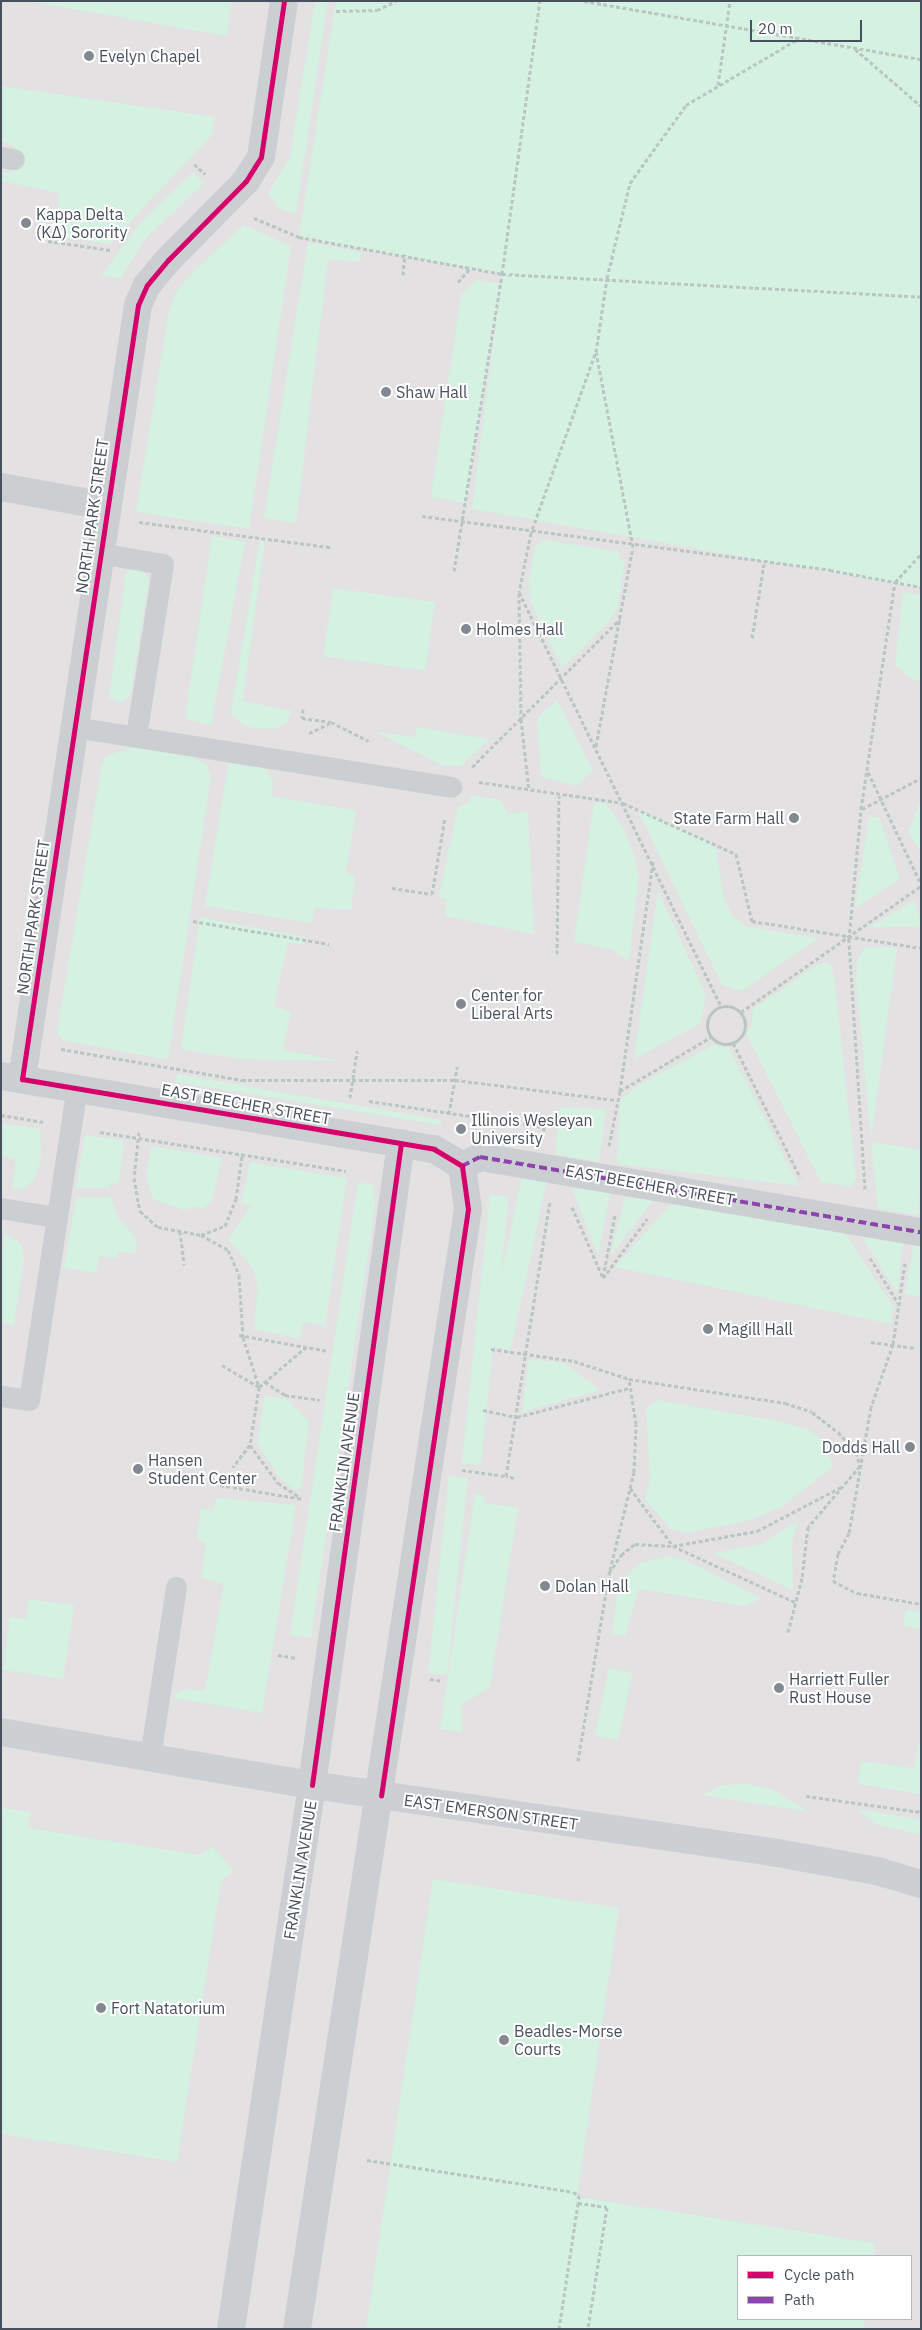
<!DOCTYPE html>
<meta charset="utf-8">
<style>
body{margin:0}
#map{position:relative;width:922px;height:2330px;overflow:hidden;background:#f1f0f0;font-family:"IBM Plex Sans",sans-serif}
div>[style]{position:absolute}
.education>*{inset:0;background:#e3e1e2}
.green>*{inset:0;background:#d4f1e1;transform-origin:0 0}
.path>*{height:3px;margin-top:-1.5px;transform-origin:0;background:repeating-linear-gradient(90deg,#b9c6c2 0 4px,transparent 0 6.5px)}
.path>.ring{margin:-1.5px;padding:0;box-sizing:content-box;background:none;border:3px solid #b9c6c2;border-radius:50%}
.service>*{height:21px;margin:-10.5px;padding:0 10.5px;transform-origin:10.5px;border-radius:10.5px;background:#cccfd1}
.pedestrian>*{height:28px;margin:-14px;padding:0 14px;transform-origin:14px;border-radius:14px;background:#cccfd1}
.minor>*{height:28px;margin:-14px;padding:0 14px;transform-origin:14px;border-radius:14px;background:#cccfd1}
.secondary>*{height:28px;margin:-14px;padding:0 14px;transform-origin:14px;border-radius:14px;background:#cdd0d3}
.quiet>*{height:4px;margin-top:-2px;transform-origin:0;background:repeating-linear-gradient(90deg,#8e44ad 0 8px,transparent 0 12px)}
.cycleway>*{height:5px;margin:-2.5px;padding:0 2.5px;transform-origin:2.5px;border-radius:2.5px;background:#d6006c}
.dots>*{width:14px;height:14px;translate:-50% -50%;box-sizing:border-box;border:2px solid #fff;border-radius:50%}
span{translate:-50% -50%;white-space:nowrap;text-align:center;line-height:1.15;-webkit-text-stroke:4px #fff;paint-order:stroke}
.poi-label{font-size:16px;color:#47515e}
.left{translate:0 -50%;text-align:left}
.right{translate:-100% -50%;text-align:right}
.street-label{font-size:16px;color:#47515e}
.frame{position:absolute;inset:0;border:2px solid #47515e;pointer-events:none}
.legend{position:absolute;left:737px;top:2255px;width:175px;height:65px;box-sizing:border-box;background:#fff;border:1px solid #b5b9bf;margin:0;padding:6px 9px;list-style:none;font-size:15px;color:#47515e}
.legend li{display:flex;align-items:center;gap:10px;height:25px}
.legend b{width:25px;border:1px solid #b5b9bf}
.scale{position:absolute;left:750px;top:20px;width:112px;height:22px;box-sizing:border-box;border:2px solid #47515e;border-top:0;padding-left:6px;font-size:15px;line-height:18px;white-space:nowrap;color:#47515e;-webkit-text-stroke:4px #fff;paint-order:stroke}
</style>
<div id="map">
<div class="education">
<div style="clip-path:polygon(evenodd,1px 1px,921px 1px,921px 2329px,1px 2329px,1px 1px,738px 2256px,911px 2256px,911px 2319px,738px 2319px,738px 2256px)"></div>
</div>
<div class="green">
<div style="clip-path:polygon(27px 1px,232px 1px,227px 36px)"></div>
<div style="clip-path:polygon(315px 1px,328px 1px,296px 214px,282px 210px,268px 194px,290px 157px)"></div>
<div style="clip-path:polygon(336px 1px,921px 1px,921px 588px,472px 509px,502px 274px,299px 237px)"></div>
<div style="clip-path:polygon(1px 86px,215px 117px,212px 135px,109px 244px,55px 236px,59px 193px,1px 181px,1px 172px,11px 173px,14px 146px,1px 141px)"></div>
<div style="clip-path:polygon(193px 172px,204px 183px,144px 240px,121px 278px,101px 276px,140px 223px)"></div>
<div style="clip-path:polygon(244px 225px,291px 246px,249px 529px,136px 512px,169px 311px,177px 291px,195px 270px)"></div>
<div style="clip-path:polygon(308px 242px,362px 252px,359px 262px,328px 259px,296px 523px,264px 518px)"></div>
<div style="clip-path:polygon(477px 280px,500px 284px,466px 503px,431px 497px,461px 295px)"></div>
<div style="clip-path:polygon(212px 536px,245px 542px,211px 725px,185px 719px)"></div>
<div style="clip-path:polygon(260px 538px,265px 539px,243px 701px,292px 711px,287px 722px,278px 728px,262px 729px,244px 726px,231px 713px)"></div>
<div style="clip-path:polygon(544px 540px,619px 552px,618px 558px,625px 560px,618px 607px,608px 623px,562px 668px,531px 603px,529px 582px,535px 546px)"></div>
<div style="clip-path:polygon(139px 566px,149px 579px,130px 697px,120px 703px,109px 698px,126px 571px)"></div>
<div style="left:333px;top:588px;width:103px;height:69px;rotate:8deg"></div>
<div style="clip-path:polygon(903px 592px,921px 595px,921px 679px,914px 681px,895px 665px)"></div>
<div style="clip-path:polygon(557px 700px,593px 770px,577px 786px,541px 777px,537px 718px)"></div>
<div style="clip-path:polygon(417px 727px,490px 739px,461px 766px,444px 766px,376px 732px,415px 737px)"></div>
<div style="clip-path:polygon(139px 746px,192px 757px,207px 765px,211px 776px,168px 1060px,62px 1040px,57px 1032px,102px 764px,108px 755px)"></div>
<div style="clip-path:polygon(238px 758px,265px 769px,273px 781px,272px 796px,356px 811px,346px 872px,355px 877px,351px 910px,314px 908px,312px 923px,205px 906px,228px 766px)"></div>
<div style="clip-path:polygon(471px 795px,501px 800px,508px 814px,528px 812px,534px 934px,445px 916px,447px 899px,439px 897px,458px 806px,469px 803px)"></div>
<div style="clip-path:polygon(921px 799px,921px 850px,908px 833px)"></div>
<div style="clip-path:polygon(594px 802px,606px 804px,623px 827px,634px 855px,639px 878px,629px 961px,611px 949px,574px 942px)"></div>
<div style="clip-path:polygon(637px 809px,711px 842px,716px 849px,724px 899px,733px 917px,748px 927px,819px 938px,742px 991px,722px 985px)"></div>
<div style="clip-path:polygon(869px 817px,879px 817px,900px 879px,855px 908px)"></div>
<div style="clip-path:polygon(658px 890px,706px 996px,700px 1024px,634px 1059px)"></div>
<div style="clip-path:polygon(915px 900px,921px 926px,868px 928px)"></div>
<div style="clip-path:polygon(200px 917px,307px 938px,304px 944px,288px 943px,274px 1006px,291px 1012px,283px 1050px,341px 1061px,240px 1059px,181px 1049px)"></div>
<div style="clip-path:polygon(865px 947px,897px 948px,871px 1140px,856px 978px,858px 959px)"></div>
<div style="clip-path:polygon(827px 963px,832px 967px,836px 993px,856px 1178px,851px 1187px,821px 1182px,746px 1033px,751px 1026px,753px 1009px,818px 964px)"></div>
<div style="clip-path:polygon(714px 1045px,729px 1048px,799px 1186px,617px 1164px,620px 1101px,637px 1086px)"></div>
<div style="clip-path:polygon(177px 1074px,441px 1120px,441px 1125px,176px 1082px)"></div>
<div style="clip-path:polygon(560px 1108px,606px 1109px,599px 1162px,555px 1154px)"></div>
<div style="clip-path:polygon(1px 1123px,40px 1129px,41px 1160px,35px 1178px,25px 1188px,12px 1190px,16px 1159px,1px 1156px)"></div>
<div style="clip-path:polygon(85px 1135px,124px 1141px,119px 1183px,109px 1184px,110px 1188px,76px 1188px)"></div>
<div style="clip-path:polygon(871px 1142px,921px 1150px,919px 1215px,878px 1209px)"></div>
<div style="clip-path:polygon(151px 1146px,222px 1158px,212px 1201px,202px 1210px,199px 1206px,184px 1210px,153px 1199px,146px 1177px)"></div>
<div style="clip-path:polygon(250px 1162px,347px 1178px,325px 1326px,303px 1322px,300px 1339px,254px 1329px,258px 1287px,253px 1268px,228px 1240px,251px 1206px,241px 1203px)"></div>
<div style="left:522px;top:1177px;width:25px;height:172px;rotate:12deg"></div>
<div style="clip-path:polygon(358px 1182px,374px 1185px,375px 1207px,311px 1638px,290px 1635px)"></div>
<div style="clip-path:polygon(572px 1188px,610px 1193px,598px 1256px)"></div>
<div style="left:490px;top:1195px;width:19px;height:270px;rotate:6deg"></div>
<div style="clip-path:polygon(111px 1197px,118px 1217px,137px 1240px,135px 1254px,118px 1251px,117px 1258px,99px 1256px,96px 1273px,64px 1268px,76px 1198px)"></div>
<div style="clip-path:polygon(625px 1197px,653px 1201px,610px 1256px)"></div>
<div style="clip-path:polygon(672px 1203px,844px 1232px,893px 1306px,891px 1324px,615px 1267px)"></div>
<div style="clip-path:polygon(5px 1233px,21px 1244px,24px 1258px,14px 1325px,1px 1323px,1px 1257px)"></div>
<div style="clip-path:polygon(861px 1235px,903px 1242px,897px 1293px)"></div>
<div style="clip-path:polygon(914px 1243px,921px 1245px,921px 1297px,905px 1294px)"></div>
<div style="clip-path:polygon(529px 1359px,564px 1363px,600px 1390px,522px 1412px)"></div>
<div style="clip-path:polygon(265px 1396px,286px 1399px,309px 1422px,301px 1490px,293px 1489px,280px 1478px,257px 1443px)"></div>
<div style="clip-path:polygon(657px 1400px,782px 1422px,811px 1431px,825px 1443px,833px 1467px,781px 1507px,751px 1520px,686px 1533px,671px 1529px,645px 1500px,650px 1479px,646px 1408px)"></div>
<div style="left:449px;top:1476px;width:19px;height:198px;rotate:6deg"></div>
<div style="clip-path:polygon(475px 1494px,484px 1495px,483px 1503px,518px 1508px,490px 1687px,462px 1705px,462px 1732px,440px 1729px)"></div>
<div style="clip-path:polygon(216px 1498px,296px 1505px,262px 1713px,174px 1698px,178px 1692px,190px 1689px,205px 1691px,224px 1584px,201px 1578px,206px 1542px,197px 1540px,201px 1509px,213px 1511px)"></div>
<div style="clip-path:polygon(798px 1521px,792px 1542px,793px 1590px,713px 1553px,760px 1545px)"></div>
<div style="clip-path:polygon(668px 1556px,687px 1561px,761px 1598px,745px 1606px,639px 1589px,625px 1636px,612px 1634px,618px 1583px,640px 1563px)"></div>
<div style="clip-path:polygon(29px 1599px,74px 1605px,63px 1679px,3px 1670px,10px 1617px,26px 1619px)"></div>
<div style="clip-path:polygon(905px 1610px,921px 1612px,921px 1629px,904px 1626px)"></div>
<div style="left:609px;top:1668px;width:24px;height:69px;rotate:12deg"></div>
<div style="clip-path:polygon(921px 1734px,921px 1794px,858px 1784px,861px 1761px,914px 1768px)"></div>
<div style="clip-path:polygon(747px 1784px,772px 1789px,809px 1812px,703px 1795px,723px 1785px)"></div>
<div style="clip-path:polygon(1px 1808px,30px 1812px,28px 1828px,200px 1855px,213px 1847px,233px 1871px,221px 1881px,177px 2162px,1px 2134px)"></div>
<div style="clip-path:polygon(858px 1809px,921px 1820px,921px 1835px,875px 1824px)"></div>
<div style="clip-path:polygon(433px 1879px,619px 1908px,577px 2197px,875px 2243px,874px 2256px,738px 2256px,738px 2319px,865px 2319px,864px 2329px,366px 2329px)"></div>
</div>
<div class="path">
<div style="left:584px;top:1px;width:342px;rotate:9.8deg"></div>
<div style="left:336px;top:11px;width:41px;rotate:-1.4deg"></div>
<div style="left:377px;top:10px;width:21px;rotate:-25deg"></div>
<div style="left:855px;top:49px;width:87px;rotate:40.8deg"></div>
<div style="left:718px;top:85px;width:85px;rotate:-81.9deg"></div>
<div style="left:194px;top:164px;width:15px;rotate:42deg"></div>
<div style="left:254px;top:218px;width:49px;rotate:22.9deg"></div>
<div style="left:299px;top:237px;width:206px;rotate:10.3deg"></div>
<div style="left:502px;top:274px;width:420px;rotate:3.1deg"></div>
<div style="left:48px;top:241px;width:63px;rotate:8.3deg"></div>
<div style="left:403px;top:275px;width:21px;rotate:-85deg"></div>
<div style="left:458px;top:282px;width:18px;rotate:-49deg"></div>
<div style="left:595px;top:354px;width:190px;rotate:109.7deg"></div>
<div style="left:531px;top:533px;width:60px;rotate:101.5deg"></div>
<div style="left:519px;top:592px;width:462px;rotate:64deg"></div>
<div style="left:422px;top:516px;width:412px;rotate:7.5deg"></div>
<div style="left:830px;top:570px;width:93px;rotate:10.6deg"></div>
<div style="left:139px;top:522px;width:193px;rotate:7.5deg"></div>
<div style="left:454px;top:571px;width:301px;rotate:-80.8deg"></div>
<div style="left:502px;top:274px;width:276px;rotate:-82.1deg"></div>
<div style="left:519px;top:593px;width:126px;rotate:89.1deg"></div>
<div style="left:521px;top:719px;width:71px;rotate:83.6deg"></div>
<div style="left:752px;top:638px;width:75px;rotate:-80.8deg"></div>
<div style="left:303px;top:709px;width:9px;rotate:96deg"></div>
<div style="left:302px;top:718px;width:29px;rotate:8deg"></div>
<div style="left:331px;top:722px;width:42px;rotate:26.6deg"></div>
<div style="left:309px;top:733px;width:23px;rotate:-25deg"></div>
<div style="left:596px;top:746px;width:202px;rotate:-79.5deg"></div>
<div style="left:633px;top:547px;width:198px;rotate:-100.7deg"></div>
<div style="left:596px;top:352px;width:75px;rotate:-81.5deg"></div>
<div style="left:607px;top:278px;width:98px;rotate:-76.4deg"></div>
<div style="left:630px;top:183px;width:96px;rotate:-54.3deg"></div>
<div style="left:686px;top:105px;width:130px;rotate:-30.5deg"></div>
<div style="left:472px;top:767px;width:209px;rotate:-45deg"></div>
<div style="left:868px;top:772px;width:124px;rotate:64.7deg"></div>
<div style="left:479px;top:782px;width:146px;rotate:8.3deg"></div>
<div style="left:623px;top:803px;width:124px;rotate:24.3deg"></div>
<div style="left:736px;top:854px;width:69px;rotate:76.6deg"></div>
<div style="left:752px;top:921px;width:171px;rotate:9.1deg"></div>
<div style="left:862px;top:809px;width:67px;rotate:-27.7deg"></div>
<div style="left:392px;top:888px;width:40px;rotate:8.5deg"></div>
<div style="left:432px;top:894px;width:77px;rotate:-80.3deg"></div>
<div style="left:193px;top:921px;width:138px;rotate:9.6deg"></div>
<div style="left:557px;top:954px;width:158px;rotate:-89.3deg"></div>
<div class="ring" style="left:707px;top:1006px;width:35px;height:35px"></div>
<div style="left:741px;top:1012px;width:220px;rotate:-35deg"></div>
<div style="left:733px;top:1043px;width:150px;rotate:63.4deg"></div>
<div style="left:61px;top:1049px;width:184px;rotate:9.7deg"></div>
<div style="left:242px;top:1080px;width:213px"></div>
<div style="left:455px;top:1080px;width:162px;rotate:7.1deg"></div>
<div style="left:620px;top:1091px;width:232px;rotate:-81.8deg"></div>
<div style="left:350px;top:1098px;width:48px;rotate:-81.5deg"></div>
<div style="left:369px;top:1101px;width:177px;rotate:8.5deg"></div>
<div style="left:544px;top:1127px;width:7px;rotate:98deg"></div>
<div style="left:449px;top:1114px;width:48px;rotate:-80.3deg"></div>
<div style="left:1px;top:1115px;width:43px;rotate:9.5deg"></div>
<div style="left:100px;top:1132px;width:249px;rotate:9deg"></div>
<div style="left:139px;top:1132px;width:46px;rotate:96.2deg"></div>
<div style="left:134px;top:1178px;width:34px;rotate:80deg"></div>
<div style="left:140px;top:1211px;width:24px;rotate:42deg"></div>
<div style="left:158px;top:1227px;width:44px;rotate:10.5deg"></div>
<div style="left:201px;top:1235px;width:26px;rotate:-21deg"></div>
<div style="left:225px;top:1226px;width:29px;rotate:-68deg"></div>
<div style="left:236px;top:1199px;width:43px;rotate:-82.1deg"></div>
<div style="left:609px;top:1146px;width:56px;rotate:-78.7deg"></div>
<div style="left:620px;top:1091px;width:106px;rotate:-30.7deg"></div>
<div style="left:865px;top:1189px;width:251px;rotate:-93.7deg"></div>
<div style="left:849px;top:939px;width:131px;rotate:-84.7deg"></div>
<div style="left:861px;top:809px;width:230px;rotate:-81.5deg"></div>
<div style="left:895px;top:582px;width:38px;rotate:-47deg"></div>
<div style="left:572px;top:1207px;width:77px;rotate:66.4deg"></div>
<div style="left:180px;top:1231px;width:34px;rotate:83deg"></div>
<div style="left:201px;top:1235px;width:31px;rotate:29deg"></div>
<div style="left:228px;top:1250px;width:27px;rotate:66deg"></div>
<div style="left:239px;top:1275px;width:62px;rotate:86.3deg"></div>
<div style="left:243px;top:1337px;width:52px;rotate:72.3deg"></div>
<div style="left:259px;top:1387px;width:59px;rotate:98.8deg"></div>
<div style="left:250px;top:1445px;width:28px;rotate:128deg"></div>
<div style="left:870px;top:1258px;width:53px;rotate:58.1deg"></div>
<div style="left:905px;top:1263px;width:82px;rotate:98.4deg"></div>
<div style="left:893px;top:1344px;width:67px;rotate:109.2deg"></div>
<div style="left:871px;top:1407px;width:128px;rotate:99.9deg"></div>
<div style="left:849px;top:1533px;width:24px;rotate:118deg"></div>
<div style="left:838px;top:1554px;width:27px;rotate:100deg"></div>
<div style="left:833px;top:1581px;width:27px;rotate:27deg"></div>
<div style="left:857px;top:1593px;width:65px;rotate:9.8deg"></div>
<div style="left:603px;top:1277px;width:63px;rotate:-79deg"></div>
<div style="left:603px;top:1278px;width:74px;rotate:-53.3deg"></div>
<div style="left:239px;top:1335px;width:91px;rotate:10.1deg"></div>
<div style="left:871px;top:1342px;width:45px;rotate:7.6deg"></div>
<div style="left:491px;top:1349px;width:84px;rotate:8.2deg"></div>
<div style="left:574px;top:1361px;width:58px;rotate:18.1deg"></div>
<div style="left:629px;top:1379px;width:158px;rotate:8.7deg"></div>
<div style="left:785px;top:1403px;width:28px;rotate:18deg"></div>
<div style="left:812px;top:1412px;width:33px;rotate:38deg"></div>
<div style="left:838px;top:1432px;width:27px;rotate:48deg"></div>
<div style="left:856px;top:1452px;width:15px;rotate:74deg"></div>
<div style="left:860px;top:1466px;width:80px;rotate:130.4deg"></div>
<div style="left:808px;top:1527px;width:51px;rotate:96.7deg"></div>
<div style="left:802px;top:1578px;width:56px;rotate:104.5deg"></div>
<div style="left:222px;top:1365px;width:43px;rotate:30.7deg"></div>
<div style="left:259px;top:1387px;width:62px;rotate:-40.4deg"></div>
<div style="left:265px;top:1382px;width:24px;rotate:33deg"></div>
<div style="left:285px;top:1395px;width:35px;rotate:8deg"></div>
<div style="left:483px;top:1410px;width:35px;rotate:12deg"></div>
<div style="left:517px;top:1417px;width:116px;rotate:-14.5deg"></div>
<div style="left:250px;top:1445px;width:47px;rotate:53.6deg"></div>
<div style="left:278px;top:1483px;width:27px;rotate:33deg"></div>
<div style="left:462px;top:1470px;width:44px;rotate:7.8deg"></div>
<div style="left:514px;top:1478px;width:8px;rotate:-166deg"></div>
<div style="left:506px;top:1476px;width:278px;rotate:-80.9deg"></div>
<div style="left:220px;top:1485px;width:84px;rotate:9.6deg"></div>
<div style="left:630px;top:1488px;width:72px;rotate:53.4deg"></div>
<div style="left:673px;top:1546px;width:134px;rotate:24.7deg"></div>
<div style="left:610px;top:1570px;width:101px;rotate:-76.2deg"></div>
<div style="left:634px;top:1472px;width:48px;rotate:-87.6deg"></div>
<div style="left:636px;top:1424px;width:46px;rotate:-98.8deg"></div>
<div style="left:278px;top:1655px;width:19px;rotate:9deg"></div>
<div style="left:430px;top:1679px;width:12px;rotate:9deg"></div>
<div style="left:578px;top:1761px;width:191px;rotate:-80.6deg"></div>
<div style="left:609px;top:1573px;width:22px;rotate:-56deg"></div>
<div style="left:621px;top:1555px;width:18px;rotate:-38deg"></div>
<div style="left:635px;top:1544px;width:38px;rotate:3deg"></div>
<div style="left:673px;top:1546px;width:85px;rotate:-10.1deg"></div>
<div style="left:757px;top:1531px;width:95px;rotate:-27.6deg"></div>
<div style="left:806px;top:1796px;width:116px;rotate:7.9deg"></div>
<div style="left:367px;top:2160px;width:208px;rotate:8.8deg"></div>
<div style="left:573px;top:2192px;width:7px;rotate:27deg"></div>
<div style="left:579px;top:2195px;width:8px;rotate:97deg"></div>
<div style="left:578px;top:2203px;width:29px;rotate:8deg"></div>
<div style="left:607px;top:2207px;width:123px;rotate:98.9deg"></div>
<div style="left:559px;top:2329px;width:127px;rotate:-81.4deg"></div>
</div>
<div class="service">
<div style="left:1px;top:157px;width:13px;rotate:9deg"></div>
<div style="left:99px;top:553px;width:65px;rotate:9.8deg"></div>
<div style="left:163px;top:564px;width:175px;rotate:98.9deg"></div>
<div style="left:74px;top:727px;width:382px;rotate:9deg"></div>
<div style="left:1px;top:1208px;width:55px;rotate:9.5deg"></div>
<div style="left:1px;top:1396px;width:28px;rotate:8deg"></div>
<div style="left:29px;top:1400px;width:316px;rotate:-81.3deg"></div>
<div style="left:150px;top:1757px;width:172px;rotate:-81.3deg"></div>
</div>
<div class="pedestrian">
<div style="left:462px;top:1166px;width:20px;rotate:-27deg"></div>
<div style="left:480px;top:1157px;width:447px;rotate:9.7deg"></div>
</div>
<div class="minor">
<div style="left:1px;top:487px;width:107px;rotate:10.3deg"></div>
<div style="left:1px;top:1076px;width:439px;rotate:9.6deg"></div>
<div style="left:434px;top:1149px;width:33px;rotate:31deg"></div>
<div style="left:462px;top:1166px;width:43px;rotate:82.1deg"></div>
<div style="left:468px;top:1209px;width:1133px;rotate:98.68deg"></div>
<div style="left:22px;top:1079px;width:783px;rotate:-81.48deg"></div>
<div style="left:138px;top:305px;width:22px;rotate:-66deg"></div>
<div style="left:147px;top:285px;width:33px;rotate:-50deg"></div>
<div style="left:168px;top:260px;width:111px;rotate:-45.4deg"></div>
<div style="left:246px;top:181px;width:28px;rotate:-58deg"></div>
<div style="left:261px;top:157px;width:158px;rotate:-81.6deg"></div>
<div style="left:231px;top:2329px;width:550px;rotate:-81.53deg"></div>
<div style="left:312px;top:1785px;width:648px;rotate:-82.11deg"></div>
</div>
<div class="secondary">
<div style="left:1px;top:1732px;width:315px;rotate:9.7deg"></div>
<div style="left:312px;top:1785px;width:465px;rotate:8.3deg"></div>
<div style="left:772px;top:1852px;width:107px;rotate:10.3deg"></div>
<div style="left:877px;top:1871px;width:46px;rotate:16.5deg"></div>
</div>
<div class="quiet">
<div style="left:462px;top:1166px;width:20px;rotate:-27deg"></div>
<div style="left:480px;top:1157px;width:447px;rotate:9.7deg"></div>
</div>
<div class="cycleway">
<div style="left:284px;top:1px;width:158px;rotate:98.4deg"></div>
<div style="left:261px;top:157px;width:28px;rotate:122deg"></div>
<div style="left:246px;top:181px;width:111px;rotate:134.6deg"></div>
<div style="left:168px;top:260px;width:33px;rotate:130deg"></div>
<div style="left:147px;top:285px;width:22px;rotate:114deg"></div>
<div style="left:138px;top:305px;width:783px;rotate:98.52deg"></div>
<div style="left:22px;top:1079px;width:418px;rotate:9.6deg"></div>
<div style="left:434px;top:1149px;width:33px;rotate:31deg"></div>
<div style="left:462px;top:1166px;width:43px;rotate:82.1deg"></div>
<div style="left:468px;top:1209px;width:593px;rotate:98.43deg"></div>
<div style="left:312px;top:1785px;width:648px;rotate:-82.11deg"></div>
</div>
<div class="dots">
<div style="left:89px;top:56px;background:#828991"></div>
<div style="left:26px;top:223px;background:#828991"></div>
<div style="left:386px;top:392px;background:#828991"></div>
<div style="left:466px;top:629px;background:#828991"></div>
<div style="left:794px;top:818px;background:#828991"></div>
<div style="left:461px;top:1004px;background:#828991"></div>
<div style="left:461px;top:1129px;background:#828991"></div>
<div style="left:708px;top:1329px;background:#828991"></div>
<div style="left:910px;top:1447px;background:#828991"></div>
<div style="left:138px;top:1469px;background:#828991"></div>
<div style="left:545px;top:1586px;background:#828991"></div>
<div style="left:779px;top:1688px;background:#828991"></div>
<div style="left:101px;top:2008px;background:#828991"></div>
<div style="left:504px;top:2040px;background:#828991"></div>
</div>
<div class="poi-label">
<span class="left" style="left:99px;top:56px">Evelyn Chapel</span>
<span class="left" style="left:36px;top:223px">Kappa Delta<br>(ΚΔ) Sorority</span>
<span class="left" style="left:396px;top:392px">Shaw Hall</span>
<span class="left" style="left:476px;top:629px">Holmes Hall</span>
<span class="right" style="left:784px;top:818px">State Farm Hall</span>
<span class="left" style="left:471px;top:1004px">Center for<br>Liberal Arts</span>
<span class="left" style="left:471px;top:1129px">Illinois Wesleyan<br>University</span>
<span class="left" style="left:718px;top:1329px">Magill Hall</span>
<span class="right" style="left:900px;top:1447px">Dodds Hall</span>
<span class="left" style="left:148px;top:1469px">Hansen<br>Student Center</span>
<span class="left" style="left:555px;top:1586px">Dolan Hall</span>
<span class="left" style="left:789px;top:1688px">Harriett Fuller<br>Rust House</span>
<span class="left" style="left:111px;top:2008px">Fort Natatorium</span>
<span class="left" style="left:514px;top:2040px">Beadles-Morse<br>Courts</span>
</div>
<div class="street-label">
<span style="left:92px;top:516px;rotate:-82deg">NORTH PARK STREET</span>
<span style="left:33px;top:917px;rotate:-82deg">NORTH PARK STREET</span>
<span style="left:246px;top:1104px;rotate:10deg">EAST BEECHER STREET</span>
<span style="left:650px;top:1185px;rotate:10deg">EAST BEECHER STREET</span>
<span style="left:344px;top:1462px;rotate:-82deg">FRANKLIN AVENUE</span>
<span style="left:491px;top:1812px;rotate:8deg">EAST EMERSON STREET</span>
<span style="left:300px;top:1870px;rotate:-81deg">FRANKLIN AVENUE</span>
</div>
<div class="frame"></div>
<ul class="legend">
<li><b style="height:6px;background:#d6006c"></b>Cycle path</li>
<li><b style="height:6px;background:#8e44ad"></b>Path</li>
</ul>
<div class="scale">20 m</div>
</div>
